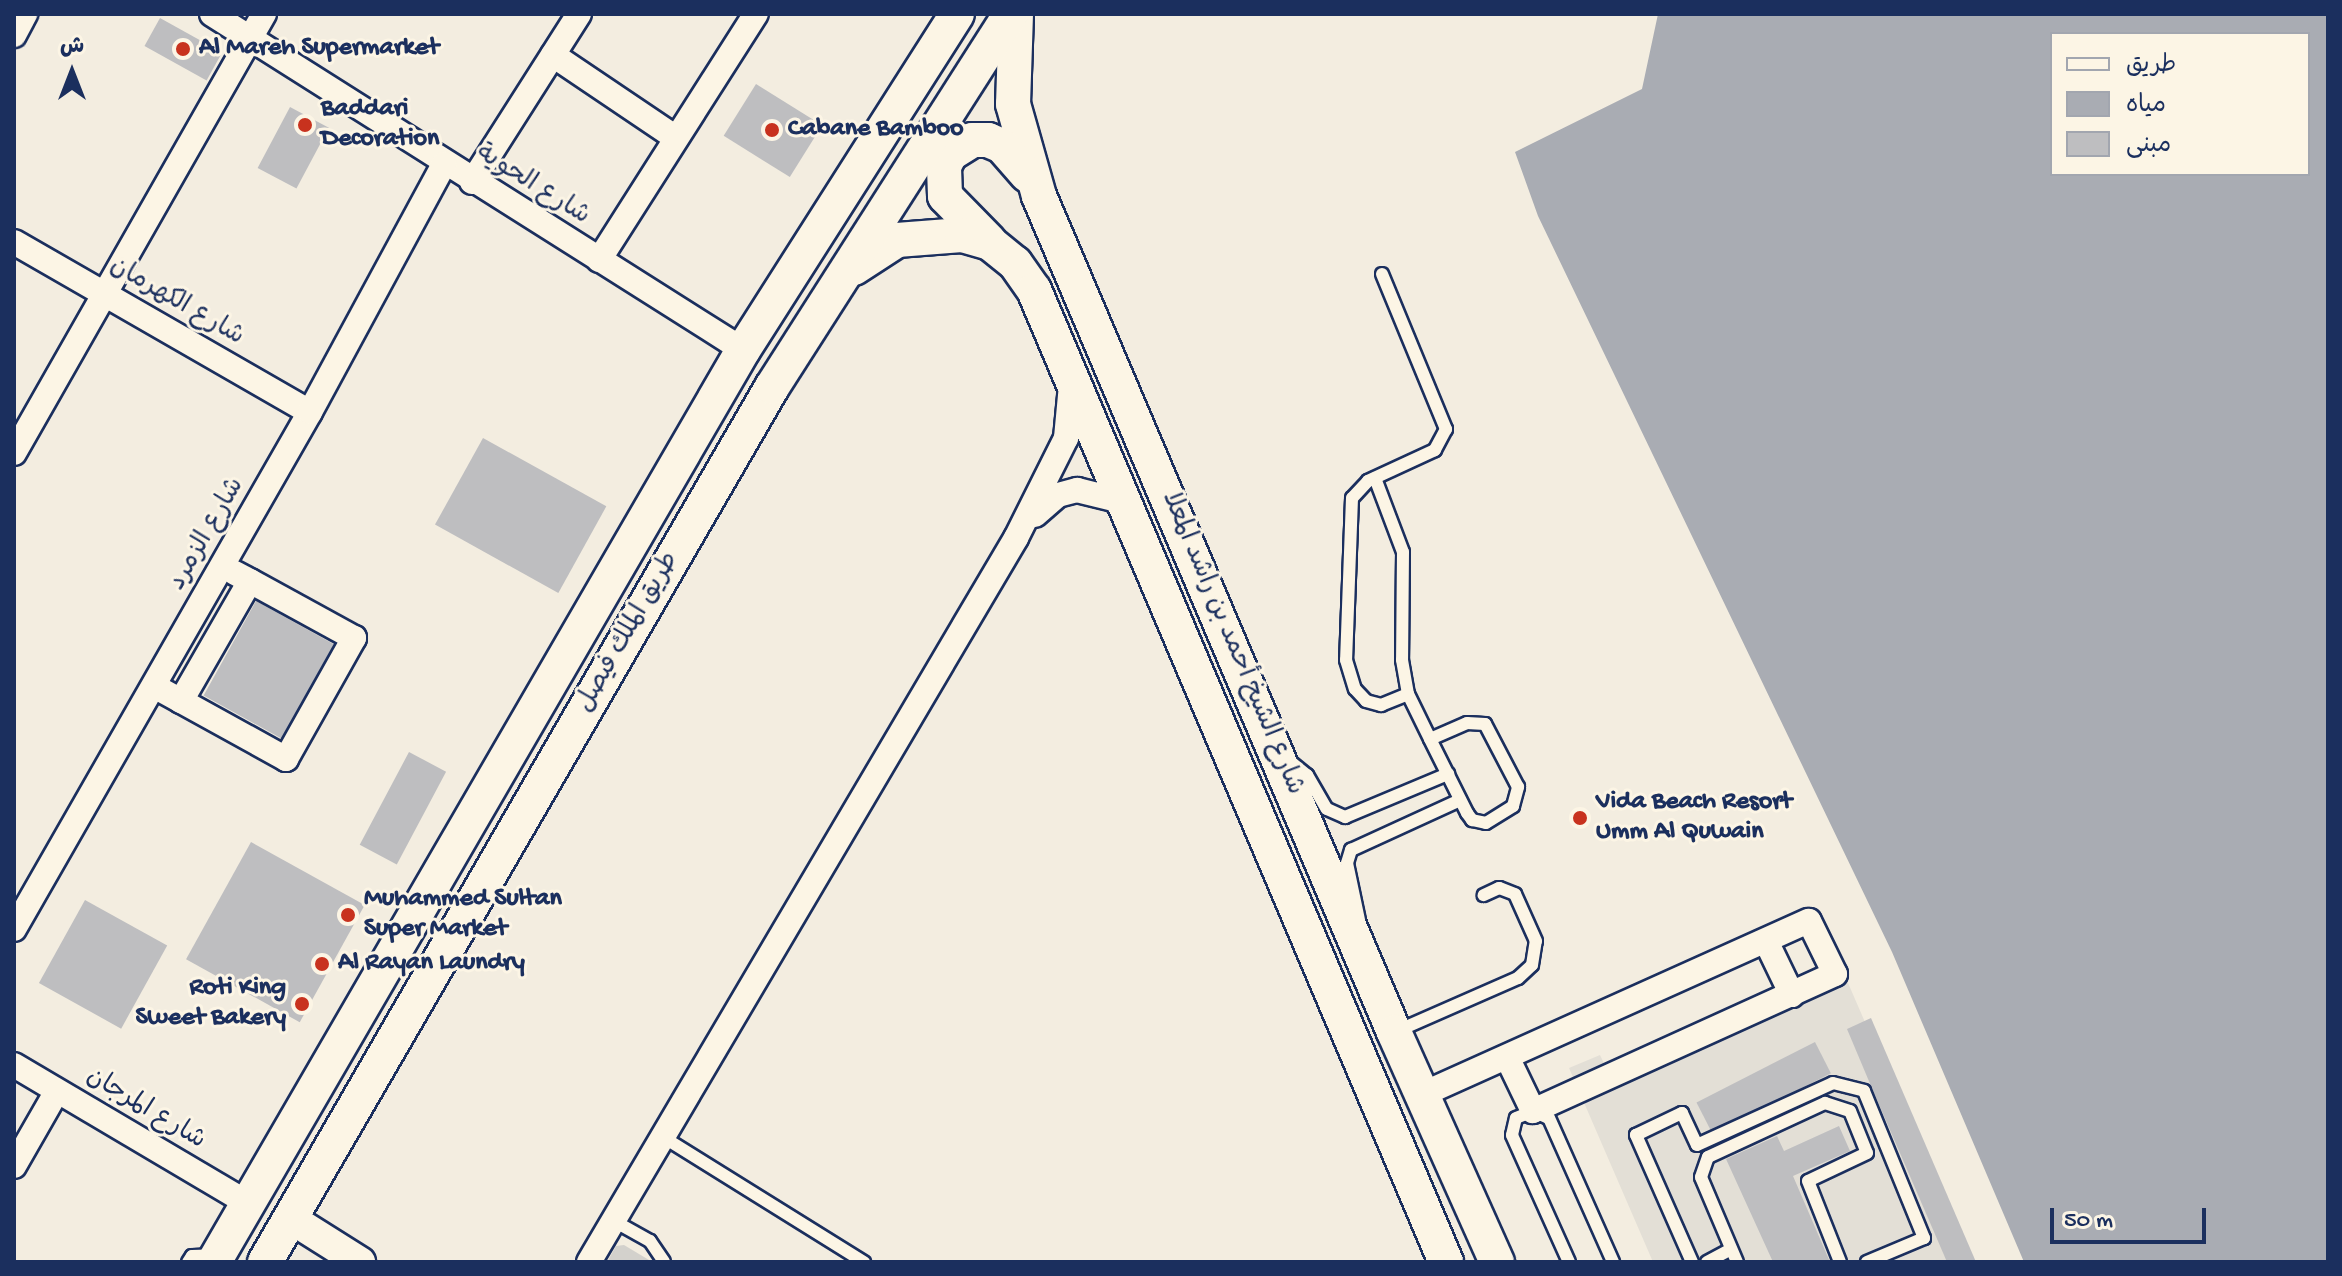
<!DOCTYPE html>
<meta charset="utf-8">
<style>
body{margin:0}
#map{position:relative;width:2342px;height:1276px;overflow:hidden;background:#f3ede0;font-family:"Gochi Hand","Playpen Sans Arabic",sans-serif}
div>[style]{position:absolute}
.built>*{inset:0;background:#e3dfd6}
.green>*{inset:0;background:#d3d1cc}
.water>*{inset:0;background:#a9acb3}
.building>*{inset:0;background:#bebec0;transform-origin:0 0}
.roads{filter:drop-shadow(2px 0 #1b2f5e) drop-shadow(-2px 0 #1b2f5e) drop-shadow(0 2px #1b2f5e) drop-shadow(0 -2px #1b2f5e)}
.service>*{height:12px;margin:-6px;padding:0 6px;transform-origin:6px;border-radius:6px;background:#fcf5e5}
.minor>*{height:24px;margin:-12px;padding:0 12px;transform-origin:12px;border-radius:12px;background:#fcf5e5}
.tertiary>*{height:30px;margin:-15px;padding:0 15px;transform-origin:15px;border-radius:15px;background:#fcf5e5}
.secondary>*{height:34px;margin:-17px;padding:0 17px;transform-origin:17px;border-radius:17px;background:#fcf5e5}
.dots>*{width:22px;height:22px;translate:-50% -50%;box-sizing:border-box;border:4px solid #fcf5e5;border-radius:50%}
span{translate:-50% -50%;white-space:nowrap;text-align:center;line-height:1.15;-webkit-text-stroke:6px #fcf5e5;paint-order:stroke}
.poi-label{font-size:26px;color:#1b2f5e;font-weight:700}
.left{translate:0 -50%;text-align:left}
.right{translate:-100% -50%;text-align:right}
.street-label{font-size:26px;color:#1b2f5e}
.frame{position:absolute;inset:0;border:16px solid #1b2f5e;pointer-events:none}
.legend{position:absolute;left:2050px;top:32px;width:260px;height:144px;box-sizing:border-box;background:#fcf5e5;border:2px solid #a2a6af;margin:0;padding:10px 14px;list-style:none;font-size:24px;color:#1b2f5e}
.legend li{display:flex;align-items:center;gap:16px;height:40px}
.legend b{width:40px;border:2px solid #a2a6af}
.north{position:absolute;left:32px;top:32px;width:80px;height:80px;-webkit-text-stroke:6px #fcf5e5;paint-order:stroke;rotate:0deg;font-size:22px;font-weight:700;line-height:32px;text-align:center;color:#1b2f5e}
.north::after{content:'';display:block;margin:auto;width:28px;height:36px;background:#1b2f5e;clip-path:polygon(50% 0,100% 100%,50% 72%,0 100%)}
.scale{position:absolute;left:2050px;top:1208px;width:156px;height:36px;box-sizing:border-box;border:4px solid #1b2f5e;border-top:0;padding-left:10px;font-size:24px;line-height:28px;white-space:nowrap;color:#1b2f5e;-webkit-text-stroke:6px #fcf5e5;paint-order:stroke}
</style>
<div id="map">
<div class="built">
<div style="clip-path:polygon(1845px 976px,1969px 1262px,1653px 1262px,1569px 1068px,1600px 1055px,1613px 1082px)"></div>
</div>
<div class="green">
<div style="clip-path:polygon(624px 1245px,649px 1260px,649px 1262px,607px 1262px,616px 1246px)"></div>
</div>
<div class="water">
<div style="clip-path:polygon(evenodd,1658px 14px,2328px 14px,2328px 1262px,2024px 1262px,1892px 952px,1538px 216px,1515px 152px,1642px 89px,1658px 14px,2052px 34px,2308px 34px,2308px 174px,2052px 174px,2052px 34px)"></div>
</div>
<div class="building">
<div style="left:160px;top:18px;width:71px;height:32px;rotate:29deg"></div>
<div style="left:756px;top:84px;width:78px;height:61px;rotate:32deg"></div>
<div style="left:290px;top:107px;width:44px;height:69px;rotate:28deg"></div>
<div style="left:483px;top:438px;width:141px;height:99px;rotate:29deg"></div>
<div style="left:256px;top:601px;width:89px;height:108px;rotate:29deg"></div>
<div style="left:409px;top:752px;width:42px;height:105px;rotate:28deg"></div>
<div style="left:251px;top:842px;width:130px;height:134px;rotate:29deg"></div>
<div style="left:85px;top:900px;width:94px;height:95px;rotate:29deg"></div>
<div style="clip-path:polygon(1871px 1018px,1976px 1262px,1947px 1262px,1871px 1086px,1847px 1029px)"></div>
<div style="left:1815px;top:1042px;width:35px;height:133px;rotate:63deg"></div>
<div style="clip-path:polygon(1839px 1126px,1850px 1151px,1793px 1176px,1830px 1262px,1773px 1262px,1726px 1159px,1777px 1136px,1784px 1151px)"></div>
</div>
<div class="roads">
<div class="service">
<div style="left:1382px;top:274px;width:168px;rotate:67.6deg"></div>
<div style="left:1446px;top:429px;width:24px;rotate:118deg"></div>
<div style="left:1435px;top:450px;width:74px;rotate:155.2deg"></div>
<div style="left:1368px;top:481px;width:23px;rotate:133deg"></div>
<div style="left:1352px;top:498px;width:162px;rotate:92.1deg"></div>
<div style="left:1346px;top:660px;width:30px;rotate:73deg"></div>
<div style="left:1355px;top:689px;width:16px;rotate:47deg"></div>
<div style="left:1366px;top:701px;width:16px;rotate:15deg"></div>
<div style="left:1381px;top:705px;width:29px;rotate:-22deg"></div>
<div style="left:1375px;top:478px;width:79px;rotate:69.3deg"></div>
<div style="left:1403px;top:552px;width:108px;rotate:90.5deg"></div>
<div style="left:1402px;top:660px;width:35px;rotate:80deg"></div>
<div style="left:1408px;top:694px;width:50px;rotate:63.9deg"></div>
<div style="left:1430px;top:739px;width:83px;rotate:63.4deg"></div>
<div style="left:1467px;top:813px;width:9px;rotate:54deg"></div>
<div style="left:1472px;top:820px;width:14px;rotate:12deg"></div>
<div style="left:1486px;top:823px;width:32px;rotate:-32deg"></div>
<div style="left:1513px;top:806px;width:20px;rotate:-75deg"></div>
<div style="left:1518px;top:787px;width:71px;rotate:-117.6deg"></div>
<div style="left:1485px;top:724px;width:18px;rotate:-177deg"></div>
<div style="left:1467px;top:723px;width:40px;rotate:156.6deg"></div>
<div style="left:1287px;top:759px;width:26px;rotate:39deg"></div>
<div style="left:1307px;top:775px;width:39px;rotate:60deg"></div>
<div style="left:1327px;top:809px;width:20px;rotate:24deg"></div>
<div style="left:1345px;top:817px;width:112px;rotate:-22.7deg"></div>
<div style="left:1359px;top:920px;width:58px;rotate:-101.9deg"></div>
<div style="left:1347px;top:863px;width:14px;rotate:-73deg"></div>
<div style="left:1351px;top:850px;width:120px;rotate:-24.6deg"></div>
<div style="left:1397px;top:1031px;width:132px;rotate:-23.7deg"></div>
<div style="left:1518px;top:978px;width:19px;rotate:-43deg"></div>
<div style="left:1532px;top:965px;width:24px;rotate:-81deg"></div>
<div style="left:1536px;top:941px;width:51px;rotate:-114.1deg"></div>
<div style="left:1515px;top:894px;width:17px;rotate:-159deg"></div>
<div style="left:1499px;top:888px;width:17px;rotate:155deg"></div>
<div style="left:663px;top:1137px;width:237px;rotate:31.9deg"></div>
<div style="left:614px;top:1221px;width:41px;rotate:29.1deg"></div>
<div style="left:650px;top:1241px;width:25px;rotate:56deg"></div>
<div style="left:188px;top:1262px;width:7px;rotate:-56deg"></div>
<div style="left:192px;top:1256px;width:23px;rotate:-2deg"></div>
<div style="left:1569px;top:1262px;width:139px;rotate:-114.2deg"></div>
<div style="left:1512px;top:1135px;width:17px;rotate:-77deg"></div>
<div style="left:1516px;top:1118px;width:18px;rotate:-22deg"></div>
<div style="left:1533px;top:1111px;width:17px;rotate:24deg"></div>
<div style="left:1549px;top:1118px;width:158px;rotate:66deg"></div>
<div style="left:1692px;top:1262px;width:139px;rotate:-113.8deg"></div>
<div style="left:1636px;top:1135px;width:51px;rotate:-25.6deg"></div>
<div style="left:1682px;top:1113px;width:35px;rotate:65deg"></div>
<div style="left:1697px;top:1145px;width:149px;rotate:-24.5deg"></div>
<div style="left:1833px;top:1083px;width:32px;rotate:14deg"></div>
<div style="left:1864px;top:1091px;width:159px;rotate:67.8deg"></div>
<div style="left:1924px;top:1238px;width:62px;rotate:157.2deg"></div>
<div style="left:1707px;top:1262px;width:27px;rotate:-28deg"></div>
<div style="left:1737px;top:1262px;width:92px;rotate:-113deg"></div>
<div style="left:1701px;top:1177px;width:21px;rotate:-71deg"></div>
<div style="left:1708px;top:1157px;width:129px;rotate:-24.8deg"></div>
<div style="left:1825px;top:1103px;width:26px;rotate:18deg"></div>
<div style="left:1850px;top:1111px;width:45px;rotate:68deg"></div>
<div style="left:1867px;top:1153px;width:65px;rotate:154.6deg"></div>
<div style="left:1808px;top:1181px;width:87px;rotate:68.4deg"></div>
</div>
<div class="minor">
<div style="left:212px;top:14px;width:628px;rotate:32.32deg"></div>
<div style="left:14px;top:35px;width:24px;rotate:-62deg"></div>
<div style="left:553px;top:55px;width:148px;rotate:34deg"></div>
<div style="left:472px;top:182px;width:199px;rotate:-57.5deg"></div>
<div style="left:14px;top:242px;width:341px;rotate:29.9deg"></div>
<div style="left:599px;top:260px;width:292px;rotate:-57.5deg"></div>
<div style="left:14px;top:453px;width:505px;rotate:-60.34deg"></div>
<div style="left:1035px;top:515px;width:30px;rotate:-41deg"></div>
<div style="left:1058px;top:495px;width:20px;rotate:-15deg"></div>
<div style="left:1077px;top:490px;width:38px;rotate:14deg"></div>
<div style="left:1114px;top:499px;width:19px;rotate:43deg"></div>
<div style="left:154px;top:686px;width:151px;rotate:28.9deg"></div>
<div style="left:286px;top:759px;width:139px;rotate:-60.7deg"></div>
<div style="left:354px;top:638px;width:119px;rotate:-151.3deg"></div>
<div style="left:181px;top:701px;width:138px;rotate:-60.1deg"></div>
<div style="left:250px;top:581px;width:17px;rotate:-152deg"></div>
<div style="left:14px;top:929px;width:596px;rotate:-60.21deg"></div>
<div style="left:310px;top:412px;width:282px;rotate:-61.6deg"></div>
<div style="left:1766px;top:941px;width:60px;rotate:64.3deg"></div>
<div style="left:14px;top:1065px;width:271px;rotate:30.6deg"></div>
<div style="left:1421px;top:1095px;width:425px;rotate:-24.2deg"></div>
<div style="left:1809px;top:921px;width:59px;rotate:63.9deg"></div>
<div style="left:1835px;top:974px;width:332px;rotate:155.6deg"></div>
<div style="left:1533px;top:1111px;width:58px;rotate:-115.7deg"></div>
<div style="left:14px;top:1166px;width:86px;rotate:-60.2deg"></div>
<div style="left:589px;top:1262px;width:841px;rotate:-59.47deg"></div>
<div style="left:1016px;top:538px;width:112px;rotate:-63.4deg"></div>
<div style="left:1066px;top:438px;width:53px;rotate:-84.6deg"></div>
</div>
<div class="tertiary">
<div style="left:290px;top:1218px;width:83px;rotate:32.2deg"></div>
</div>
<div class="secondary">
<div style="left:1016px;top:14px;width:90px;rotate:91.9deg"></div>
<div style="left:1013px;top:104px;width:96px;rotate:74.2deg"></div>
<div style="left:1039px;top:196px;width:908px;rotate:66.99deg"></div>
<div style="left:1394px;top:1032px;width:252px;rotate:65.9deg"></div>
<div style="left:989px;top:241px;width:63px;rotate:-134.4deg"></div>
<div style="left:945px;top:196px;width:30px;rotate:-92deg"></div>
<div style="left:944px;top:166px;width:13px;rotate:-63deg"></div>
<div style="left:950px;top:154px;width:26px;rotate:-32deg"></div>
<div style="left:972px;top:140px;width:16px"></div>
<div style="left:988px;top:140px;width:15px;rotate:23deg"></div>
<div style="left:1002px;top:146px;width:38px;rotate:49deg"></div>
<div style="left:854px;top:268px;width:51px;rotate:-33.1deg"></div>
<div style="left:897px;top:240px;width:65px;rotate:-4.4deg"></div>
<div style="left:962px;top:235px;width:29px;rotate:16deg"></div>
<div style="left:990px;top:243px;width:32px;rotate:39deg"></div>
<div style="left:1015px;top:263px;width:33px;rotate:55deg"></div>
<div style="left:1034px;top:290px;width:1056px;rotate:67.03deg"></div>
<div style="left:214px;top:1262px;width:1054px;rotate:-59.88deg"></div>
<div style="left:743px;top:350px;width:398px;rotate:-57.5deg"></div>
<div style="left:265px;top:1262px;width:1011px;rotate:-59.91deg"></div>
<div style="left:772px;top:387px;width:443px;rotate:-57.4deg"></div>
</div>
</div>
<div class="dots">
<div style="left:183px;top:49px;background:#c8321e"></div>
<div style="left:305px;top:125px;background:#c8321e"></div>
<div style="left:772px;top:130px;background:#c8321e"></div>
<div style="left:1580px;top:818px;background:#c8321e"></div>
<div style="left:348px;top:915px;background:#c8321e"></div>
<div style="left:322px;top:964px;background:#c8321e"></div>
<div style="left:302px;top:1004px;background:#c8321e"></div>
</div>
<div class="poi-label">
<span class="left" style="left:199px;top:49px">Al Mareh Supermarket</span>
<span class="left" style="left:321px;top:125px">Baddari<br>Decoration</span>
<span class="left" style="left:788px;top:130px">Cabane Bamboo</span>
<span class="left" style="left:1596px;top:818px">Vida Beach Resort<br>Umm Al Quwain</span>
<span class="left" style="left:364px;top:915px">Muhammed Sultan<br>Super Market</span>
<span class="left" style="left:338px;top:964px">Al Rayan Laundry</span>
<span class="right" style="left:286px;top:1004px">Roti King<br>Sweet Bakery</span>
</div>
<div class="street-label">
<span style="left:532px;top:186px;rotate:32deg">شارع الحوية</span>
<span style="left:176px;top:303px;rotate:30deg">شارع الكهرمان</span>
<span style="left:208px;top:535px;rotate:-60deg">شارع الزمرد</span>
<span style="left:629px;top:633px;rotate:-60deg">طريق الملك فيصل</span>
<span style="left:1231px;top:644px;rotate:67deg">شارع الشيخ أحمد بن راشد المعلا</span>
<span style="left:145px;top:1110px;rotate:31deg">شارع المرجان</span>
</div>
<div class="frame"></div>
<ul class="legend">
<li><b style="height:10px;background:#fcf5e5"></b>طريق</li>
<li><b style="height:22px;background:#a9acb3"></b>مياه</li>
<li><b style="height:22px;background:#bebec0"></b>مبنى</li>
</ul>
<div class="north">ش</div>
<div class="scale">50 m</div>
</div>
